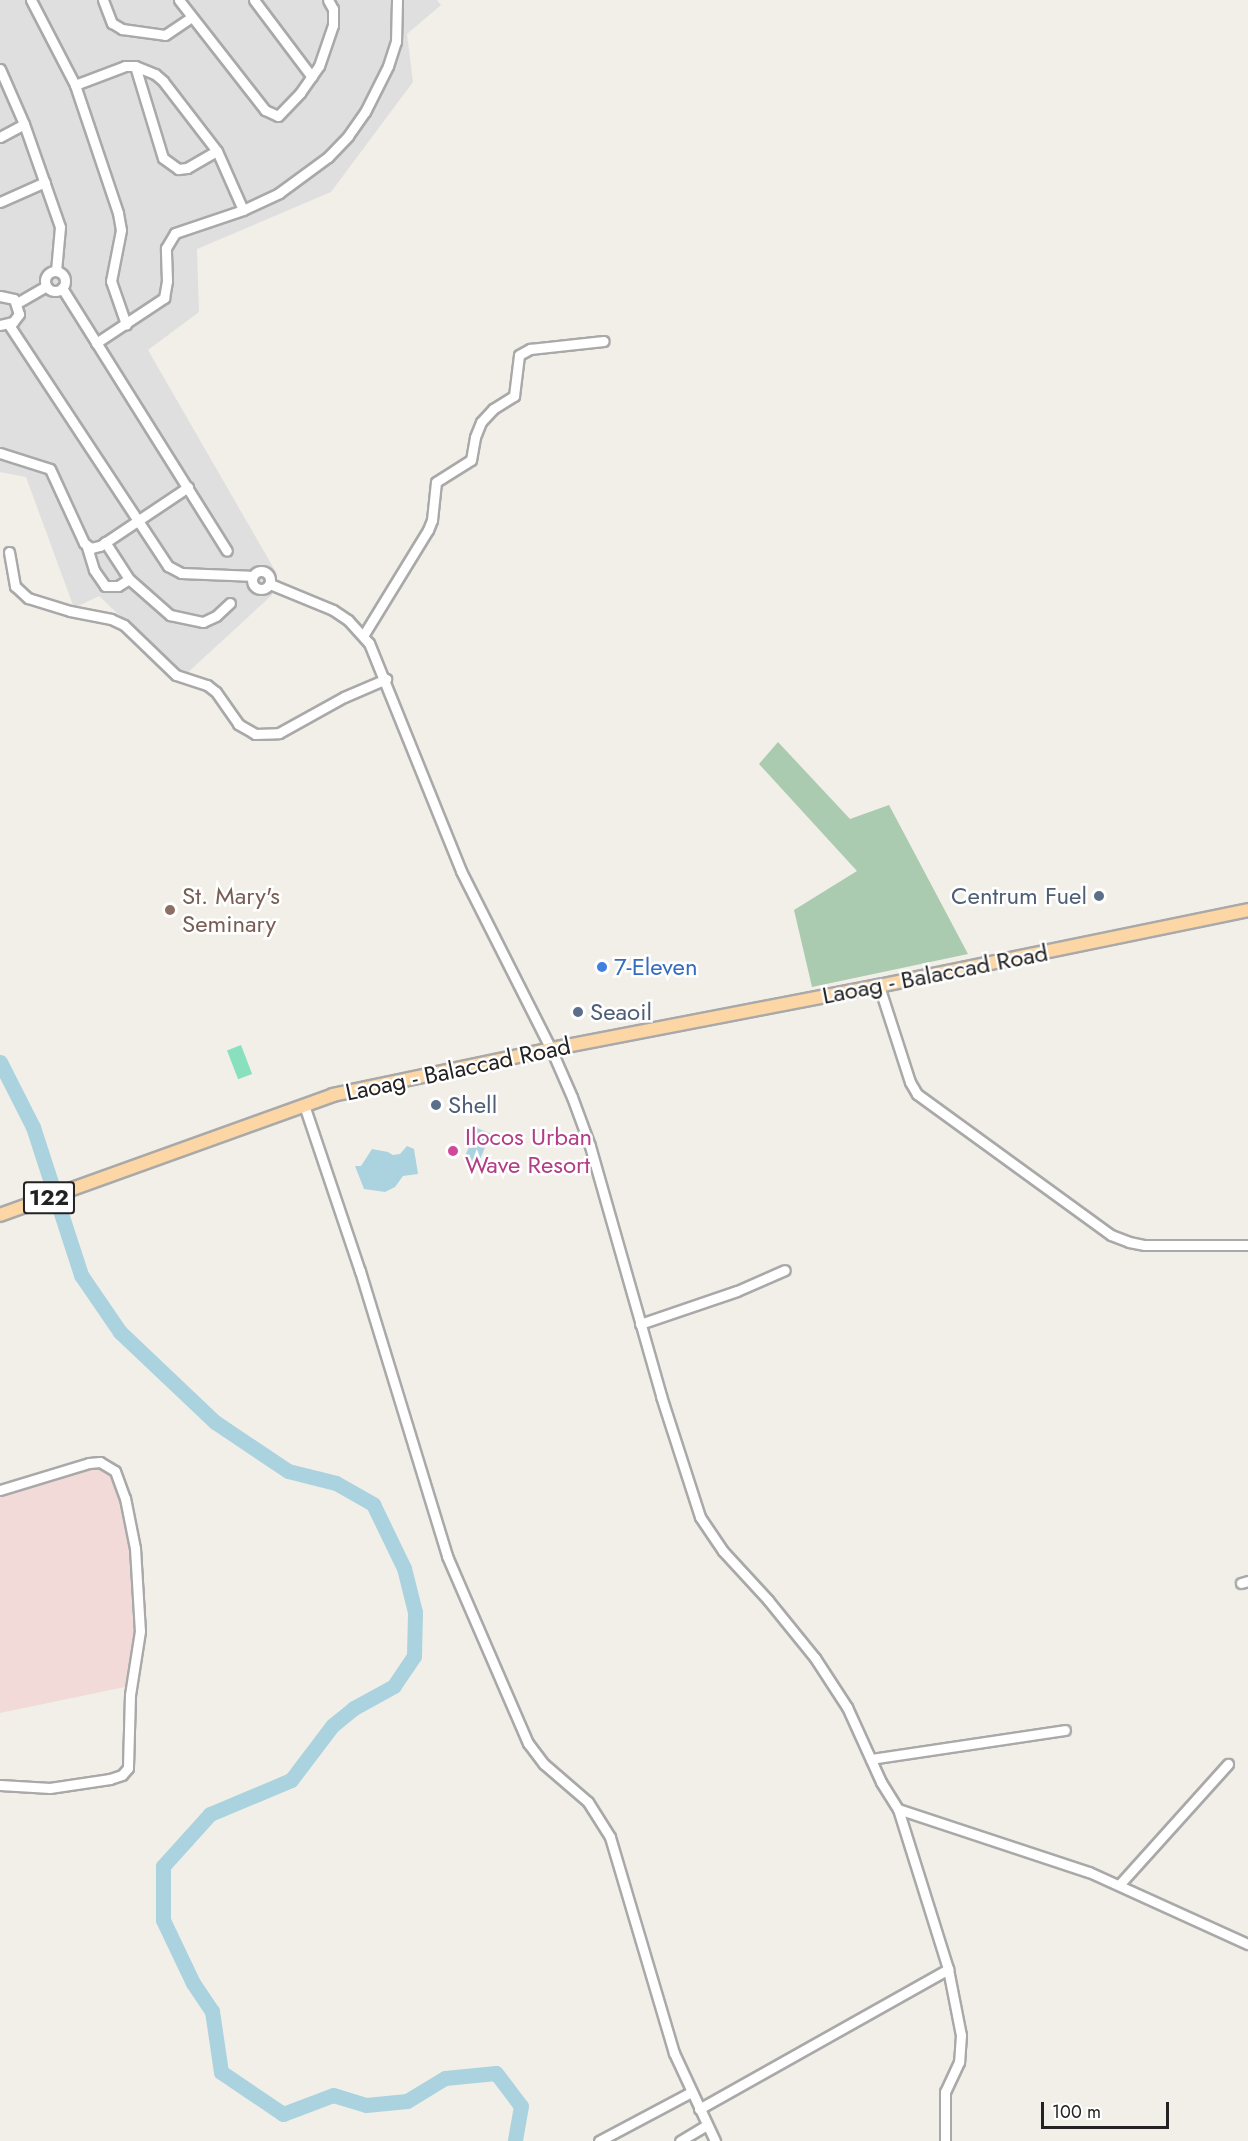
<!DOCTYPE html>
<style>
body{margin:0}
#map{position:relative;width:1248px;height:2141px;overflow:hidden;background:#f2efe9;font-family:Jost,sans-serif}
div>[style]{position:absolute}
.residential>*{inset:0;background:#e0dfdf}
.commercial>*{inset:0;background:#f2dad9}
.cemetery>*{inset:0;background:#aacbaf}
.pitch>*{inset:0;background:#88e0be;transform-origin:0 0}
.water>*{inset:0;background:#aad3df;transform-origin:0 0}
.river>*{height:15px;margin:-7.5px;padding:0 7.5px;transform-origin:7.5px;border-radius:7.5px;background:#aad3df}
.roads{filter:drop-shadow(2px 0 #a9a9a9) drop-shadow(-2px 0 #a9a9a9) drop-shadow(0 2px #a9a9a9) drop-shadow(0 -2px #a9a9a9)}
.minor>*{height:9px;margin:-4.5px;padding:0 4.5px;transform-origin:4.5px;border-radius:4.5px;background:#fff}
.minor>.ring{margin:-4.5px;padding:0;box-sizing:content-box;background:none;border:9px solid #fff;border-radius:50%}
.major>*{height:12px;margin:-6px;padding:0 6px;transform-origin:6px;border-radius:6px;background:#fcd6a4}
.dots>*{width:16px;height:16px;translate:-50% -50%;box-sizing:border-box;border:3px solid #fff;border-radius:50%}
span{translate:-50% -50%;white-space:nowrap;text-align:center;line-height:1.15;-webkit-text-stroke:5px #fff;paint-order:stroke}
.shield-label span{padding:2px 4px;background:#fff;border:2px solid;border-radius:4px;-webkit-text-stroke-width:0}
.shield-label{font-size:22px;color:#222;font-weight:700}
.education-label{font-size:24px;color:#785e54}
.left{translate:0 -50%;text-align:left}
.service-label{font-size:24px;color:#4e5e75}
.right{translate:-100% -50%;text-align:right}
.shop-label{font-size:24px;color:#366cbe}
.street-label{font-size:24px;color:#222}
.hotel-label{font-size:24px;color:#b23c85}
.scale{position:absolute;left:1041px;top:2102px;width:128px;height:27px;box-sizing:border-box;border:3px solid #222;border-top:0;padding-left:8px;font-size:18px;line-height:21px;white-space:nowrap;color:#222;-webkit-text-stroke:4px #fff;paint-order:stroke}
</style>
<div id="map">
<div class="residential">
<div style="clip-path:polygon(0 0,437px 0,441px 5px,407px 34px,413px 82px,331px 192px,197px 249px,199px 312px,148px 350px,277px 574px,272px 595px,184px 676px,99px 596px,74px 608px,26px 477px,0 472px)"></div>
</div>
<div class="commercial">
<div style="clip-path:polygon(92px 1467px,105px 1468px,116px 1480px,130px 1545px,135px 1633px,125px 1687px,0 1713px,0 1495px)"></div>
</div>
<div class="cemetery">
<div style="clip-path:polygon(778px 742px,850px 819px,889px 805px,968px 954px,812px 987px,794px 910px,857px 871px,759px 764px)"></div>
</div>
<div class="pitch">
<div style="left:241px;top:1045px;width:31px;height:15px;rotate:69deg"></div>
</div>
<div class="water">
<div style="left:477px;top:1128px;width:15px;height:33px;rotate:23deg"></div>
<div style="clip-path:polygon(407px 1146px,414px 1149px,418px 1174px,403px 1176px,395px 1187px,385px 1192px,364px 1189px,355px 1166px,361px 1166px,372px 1149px,388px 1152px,393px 1155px,400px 1154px)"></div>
</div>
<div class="river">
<div style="left:0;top:1062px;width:73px;rotate:63.1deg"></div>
<div style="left:33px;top:1127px;width:156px;rotate:72deg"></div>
<div style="left:81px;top:1275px;width:69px;rotate:55.6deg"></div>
<div style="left:120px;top:1332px;width:131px;rotate:43.5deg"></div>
<div style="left:215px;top:1422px;width:88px;rotate:33.9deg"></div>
<div style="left:288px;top:1471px;width:49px;rotate:14deg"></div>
<div style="left:336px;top:1483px;width:43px;rotate:29.6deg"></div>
<div style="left:373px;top:1504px;width:71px;rotate:64.2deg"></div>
<div style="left:404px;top:1568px;width:45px;rotate:76deg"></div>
<div style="left:415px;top:1612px;width:44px;rotate:91.3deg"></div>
<div style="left:414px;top:1656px;width:36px;rotate:124deg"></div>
<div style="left:394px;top:1686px;width:46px;rotate:151.2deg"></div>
<div style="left:354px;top:1708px;width:28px;rotate:141deg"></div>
<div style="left:332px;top:1726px;width:68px;rotate:127.2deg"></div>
<div style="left:291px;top:1780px;width:88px;rotate:157.2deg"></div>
<div style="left:210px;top:1814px;width:70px;rotate:132.1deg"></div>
<div style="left:163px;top:1866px;width:54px;rotate:90deg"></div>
<div style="left:163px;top:1920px;width:70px;rotate:64.5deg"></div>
<div style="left:193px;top:1983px;width:34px;rotate:56deg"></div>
<div style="left:212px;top:2011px;width:62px;rotate:81.6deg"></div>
<div style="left:221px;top:2072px;width:75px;rotate:34.1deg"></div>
<div style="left:283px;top:2114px;width:53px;rotate:-20.8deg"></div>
<div style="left:333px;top:2095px;width:34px;rotate:17deg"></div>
<div style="left:366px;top:2105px;width:41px;rotate:-5.6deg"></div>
<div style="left:407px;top:2101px;width:44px;rotate:-31.2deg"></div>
<div style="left:445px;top:2078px;width:51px;rotate:-5.6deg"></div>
<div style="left:496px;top:2073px;width:41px;rotate:52.9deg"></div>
<div style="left:521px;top:2106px;width:36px;rotate:100deg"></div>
</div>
<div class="roads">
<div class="minor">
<div style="left:31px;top:0;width:96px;rotate:62.6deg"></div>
<div style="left:75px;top:85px;width:135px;rotate:71.4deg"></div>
<div style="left:118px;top:213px;width:17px;rotate:80deg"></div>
<div style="left:121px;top:230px;width:52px;rotate:101.1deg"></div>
<div style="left:111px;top:281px;width:46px;rotate:70.8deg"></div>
<div style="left:103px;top:0;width:25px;rotate:69deg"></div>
<div style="left:112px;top:23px;width:12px;rotate:31deg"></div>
<div style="left:122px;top:29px;width:43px;rotate:7.9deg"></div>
<div style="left:165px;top:35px;width:32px;rotate:-34deg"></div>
<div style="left:179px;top:0;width:140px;rotate:52deg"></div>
<div style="left:265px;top:110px;width:14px;rotate:25deg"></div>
<div style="left:278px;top:116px;width:32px;rotate:-46deg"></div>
<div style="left:300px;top:93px;width:33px;rotate:-55deg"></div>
<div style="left:319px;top:66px;width:43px;rotate:-71.1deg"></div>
<div style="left:333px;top:25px;width:16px;rotate:-90deg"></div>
<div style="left:333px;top:9px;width:10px;rotate:-119deg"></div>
<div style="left:254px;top:0;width:96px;rotate:53deg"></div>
<div style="left:135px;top:66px;width:96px;rotate:73.1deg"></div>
<div style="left:163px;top:158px;width:19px;rotate:36deg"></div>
<div style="left:178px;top:169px;width:9px;rotate:-6deg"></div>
<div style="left:187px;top:168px;width:34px;rotate:-30deg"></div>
<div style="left:0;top:69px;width:60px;rotate:66.4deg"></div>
<div style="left:24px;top:124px;width:109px;rotate:70.7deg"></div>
<div style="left:60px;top:227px;width:44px;rotate:95.2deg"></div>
<div style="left:75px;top:85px;width:53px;rotate:-20.8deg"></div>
<div style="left:125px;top:66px;width:10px"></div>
<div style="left:135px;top:66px;width:22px;rotate:22deg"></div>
<div style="left:155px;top:74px;width:11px;rotate:41deg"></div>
<div style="left:163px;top:81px;width:88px;rotate:52.4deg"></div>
<div style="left:217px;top:151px;width:64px;rotate:66.2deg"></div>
<div style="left:0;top:137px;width:27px;rotate:-28deg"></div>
<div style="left:0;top:202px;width:49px;rotate:-24deg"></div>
<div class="ring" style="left:45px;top:271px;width:11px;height:11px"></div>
<div style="left:62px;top:288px;width:310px;rotate:57.9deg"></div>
<div style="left:0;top:296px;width:14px;rotate:12deg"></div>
<div style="left:14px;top:299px;width:16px;rotate:72deg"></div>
<div style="left:19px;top:314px;width:10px;rotate:127deg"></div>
<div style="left:13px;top:322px;width:13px;rotate:167deg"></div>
<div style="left:17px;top:303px;width:34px;rotate:-30deg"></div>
<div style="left:9px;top:325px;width:289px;rotate:56.6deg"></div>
<div style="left:168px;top:566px;width:15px;rotate:28deg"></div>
<div style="left:181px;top:573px;width:71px;rotate:2.4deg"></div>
<div style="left:96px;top:343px;width:82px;rotate:-33.5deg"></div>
<div style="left:164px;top:298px;width:17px;rotate:-80deg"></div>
<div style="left:167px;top:281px;width:33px;rotate:-92deg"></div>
<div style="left:166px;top:248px;width:17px;rotate:-59deg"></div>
<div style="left:175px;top:233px;width:72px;rotate:-18.7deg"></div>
<div style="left:243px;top:210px;width:40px;rotate:-25deg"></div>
<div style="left:279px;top:193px;width:61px;rotate:-36.3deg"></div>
<div style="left:328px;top:157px;width:29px;rotate:-46deg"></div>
<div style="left:348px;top:136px;width:29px;rotate:-55deg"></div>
<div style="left:365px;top:112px;width:51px;rotate:-63.4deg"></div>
<div style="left:388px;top:66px;width:25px;rotate:-72deg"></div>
<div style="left:396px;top:42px;width:42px;rotate:-88.6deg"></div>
<div style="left:0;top:453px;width:52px;rotate:17.7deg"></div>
<div style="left:50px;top:469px;width:81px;rotate:65.3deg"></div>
<div style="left:84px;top:543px;width:9px;rotate:36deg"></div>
<div style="left:91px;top:548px;width:9px;rotate:-13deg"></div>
<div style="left:100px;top:546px;width:106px;rotate:-33.8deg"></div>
<div style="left:105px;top:542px;width:44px;rotate:57deg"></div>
<div style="left:129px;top:579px;width:55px;rotate:41.3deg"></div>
<div style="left:170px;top:615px;width:34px;rotate:12deg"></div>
<div style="left:203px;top:622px;width:14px;rotate:-25deg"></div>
<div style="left:216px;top:616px;width:19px;rotate:-43deg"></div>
<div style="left:87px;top:547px;width:24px;rotate:73deg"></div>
<div style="left:94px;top:570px;width:19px;rotate:55deg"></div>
<div style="left:105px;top:586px;width:13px"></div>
<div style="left:118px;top:586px;width:13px;rotate:-32deg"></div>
<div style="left:9px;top:552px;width:35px;rotate:80deg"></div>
<div style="left:15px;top:586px;width:18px;rotate:43deg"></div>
<div style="left:28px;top:598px;width:44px;rotate:17.2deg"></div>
<div style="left:70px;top:611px;width:42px;rotate:11deg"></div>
<div style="left:111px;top:619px;width:14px;rotate:25deg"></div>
<div style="left:124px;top:625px;width:72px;rotate:43.9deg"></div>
<div style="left:176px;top:675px;width:33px;rotate:18deg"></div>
<div style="left:207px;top:685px;width:11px;rotate:38deg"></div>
<div style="left:216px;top:692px;width:39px;rotate:55deg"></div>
<div style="left:238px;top:724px;width:20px;rotate:30deg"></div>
<div style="left:255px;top:734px;width:24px;rotate:-2deg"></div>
<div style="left:279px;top:733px;width:74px;rotate:-29deg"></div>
<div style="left:344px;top:697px;width:46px;rotate:-23.2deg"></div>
<div class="ring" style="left:252px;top:571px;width:9px;height:9px"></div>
<div style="left:270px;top:584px;width:68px;rotate:22.4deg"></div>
<div style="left:333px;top:610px;width:18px;rotate:34deg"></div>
<div style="left:348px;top:620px;width:31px;rotate:48deg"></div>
<div style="left:369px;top:643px;width:246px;rotate:68deg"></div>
<div style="left:461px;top:871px;width:199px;rotate:63.2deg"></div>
<div style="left:551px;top:1049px;width:52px;rotate:66.4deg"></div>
<div style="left:572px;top:1097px;width:52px;rotate:69.8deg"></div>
<div style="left:590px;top:1146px;width:260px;rotate:74.1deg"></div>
<div style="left:661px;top:1396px;width:127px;rotate:72.1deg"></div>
<div style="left:700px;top:1517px;width:41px;rotate:55.9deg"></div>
<div style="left:723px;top:1551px;width:67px;rotate:47.4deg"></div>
<div style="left:768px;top:1600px;width:75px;rotate:51deg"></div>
<div style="left:815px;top:1658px;width:59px;rotate:56.9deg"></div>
<div style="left:847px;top:1707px;width:82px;rotate:65.6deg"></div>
<div style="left:881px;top:1782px;width:32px;rotate:58deg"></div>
<div style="left:898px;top:1809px;width:201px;rotate:18.3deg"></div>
<div style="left:1089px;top:1872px;width:175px;rotate:24.4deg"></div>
<div style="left:363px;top:636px;width:124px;rotate:-58.5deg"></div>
<div style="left:428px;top:530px;width:11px;rotate:-68deg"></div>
<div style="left:432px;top:520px;width:38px;rotate:-84deg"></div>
<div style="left:436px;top:482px;width:41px;rotate:-32.2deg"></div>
<div style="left:471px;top:460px;width:23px;rotate:-80deg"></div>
<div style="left:475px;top:437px;width:16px;rotate:-68deg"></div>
<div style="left:481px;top:422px;width:18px;rotate:-47deg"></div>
<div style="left:493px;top:409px;width:25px;rotate:-32deg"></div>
<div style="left:514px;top:396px;width:41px;rotate:-83deg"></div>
<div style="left:519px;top:355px;width:13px;rotate:-29deg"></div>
<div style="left:530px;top:349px;width:74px;rotate:-6.2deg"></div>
<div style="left:879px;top:986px;width:101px;rotate:72.1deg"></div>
<div style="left:910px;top:1082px;width:14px;rotate:60deg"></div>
<div style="left:917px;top:1094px;width:240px;rotate:36deg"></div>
<div style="left:1111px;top:1235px;width:19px;rotate:21deg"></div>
<div style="left:1129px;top:1242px;width:16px;rotate:11deg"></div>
<div style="left:1145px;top:1245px;width:103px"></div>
<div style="left:304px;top:1105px;width:175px;rotate:71.4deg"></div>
<div style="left:360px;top:1271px;width:298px;rotate:73deg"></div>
<div style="left:447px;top:1556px;width:204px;rotate:66.6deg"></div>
<div style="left:528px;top:1743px;width:26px;rotate:53deg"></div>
<div style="left:544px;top:1764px;width:58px;rotate:40.8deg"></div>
<div style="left:588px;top:1802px;width:41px;rotate:57.8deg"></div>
<div style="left:610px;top:1837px;width:225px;rotate:73.5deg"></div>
<div style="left:674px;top:2053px;width:97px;rotate:65deg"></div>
<div style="left:640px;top:1324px;width:102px;rotate:-18.8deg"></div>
<div style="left:737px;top:1291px;width:52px;rotate:-23.6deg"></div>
<div style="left:0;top:1490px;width:93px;rotate:-16.9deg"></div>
<div style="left:89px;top:1463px;width:11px;rotate:-5deg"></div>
<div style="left:100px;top:1462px;width:17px;rotate:31deg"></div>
<div style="left:115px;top:1471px;width:29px;rotate:70deg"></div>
<div style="left:125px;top:1498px;width:51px;rotate:78.7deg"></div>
<div style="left:135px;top:1548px;width:83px;rotate:86.6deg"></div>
<div style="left:140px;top:1631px;width:65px;rotate:98.9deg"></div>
<div style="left:130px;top:1695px;width:73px;rotate:91.6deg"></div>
<div style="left:128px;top:1768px;width:9px;rotate:131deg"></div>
<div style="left:122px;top:1775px;width:13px;rotate:162deg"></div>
<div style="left:110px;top:1779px;width:61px;rotate:171.5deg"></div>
<div style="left:50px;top:1788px;width:50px;rotate:-176.6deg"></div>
<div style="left:1241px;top:1583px;width:7px;rotate:-16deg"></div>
<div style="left:871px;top:1759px;width:196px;rotate:-8.5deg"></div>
<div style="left:898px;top:1809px;width:168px;rotate:72.6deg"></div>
<div style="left:948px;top:1969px;width:67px;rotate:78.9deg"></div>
<div style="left:961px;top:2035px;width:27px;rotate:94deg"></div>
<div style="left:959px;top:2062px;width:33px;rotate:115deg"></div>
<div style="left:945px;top:2092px;width:49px;rotate:90deg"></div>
<div style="left:1119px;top:1885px;width:163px;rotate:-48deg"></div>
<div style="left:699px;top:2109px;width:286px;rotate:-29.3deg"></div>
<div style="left:599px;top:2141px;width:104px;rotate:-28deg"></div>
<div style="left:680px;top:2141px;width:31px;rotate:-31deg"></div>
</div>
<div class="major">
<div style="left:0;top:1215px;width:354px;rotate:-19.8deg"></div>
<div style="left:333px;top:1095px;width:223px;rotate:-11.9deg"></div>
<div style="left:551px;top:1049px;width:334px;rotate:-10.9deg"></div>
<div style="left:879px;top:986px;width:377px;rotate:-11.6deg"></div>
</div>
</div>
<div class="dots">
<div style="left:1099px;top:896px;background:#5c6f8a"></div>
<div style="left:170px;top:910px;background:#8d6e63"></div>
<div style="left:602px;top:967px;background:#3f7fe0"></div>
<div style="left:578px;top:1012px;background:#5c6f8a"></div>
<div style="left:436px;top:1105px;background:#5c6f8a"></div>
<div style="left:453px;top:1151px;background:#d1479c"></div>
</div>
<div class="shield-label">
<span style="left:49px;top:1198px">122</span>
</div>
<div class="education-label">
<span class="left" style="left:182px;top:910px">St. Mary's<br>Seminary</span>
</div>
<div class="service-label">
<span class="right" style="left:1087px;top:896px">Centrum Fuel</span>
<span class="left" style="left:590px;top:1012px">Seaoil</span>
<span class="left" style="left:448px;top:1105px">Shell</span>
</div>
<div class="shop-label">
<span class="left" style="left:614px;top:967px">7-Eleven</span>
</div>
<div class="street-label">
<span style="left:935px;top:974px;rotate:-11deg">Laoag - Balaccad Road</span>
<span style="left:458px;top:1069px;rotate:-12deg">Laoag - Balaccad Road</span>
</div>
<div class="hotel-label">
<span class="left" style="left:465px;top:1151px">Ilocos Urban<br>Wave Resort</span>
</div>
<div class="scale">100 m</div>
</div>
